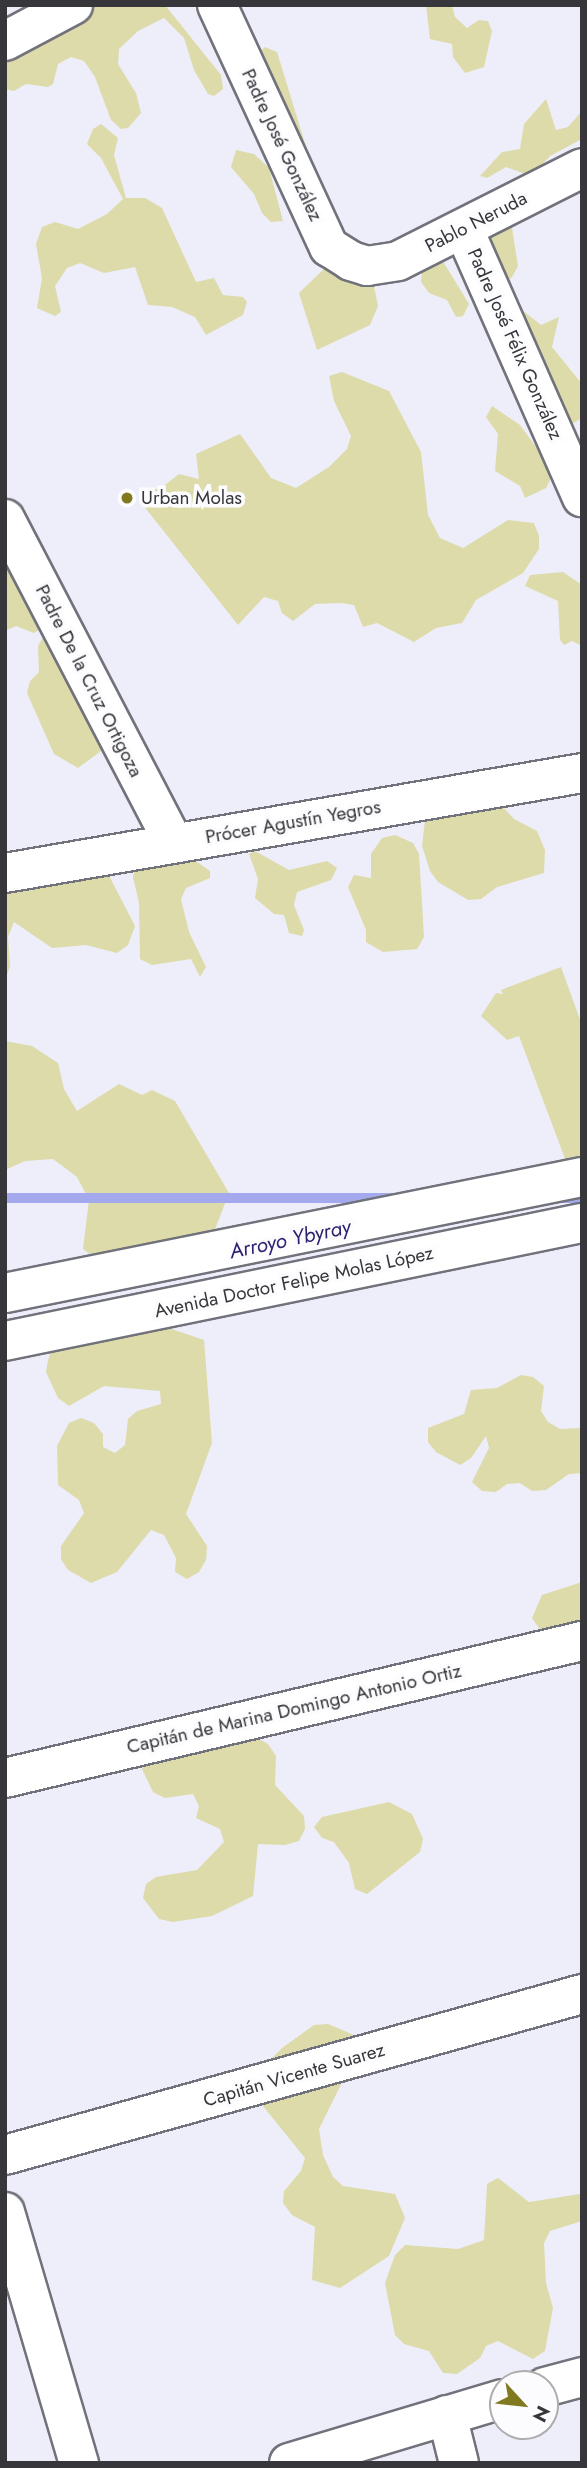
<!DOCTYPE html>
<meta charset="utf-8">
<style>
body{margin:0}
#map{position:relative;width:587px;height:2468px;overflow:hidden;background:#edeef9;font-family:Jost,sans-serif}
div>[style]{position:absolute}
.green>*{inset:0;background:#dddbaa}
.water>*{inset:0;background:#a4a8ec;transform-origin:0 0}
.roads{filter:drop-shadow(2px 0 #71727b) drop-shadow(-2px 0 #71727b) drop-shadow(0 2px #71727b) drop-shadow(0 -2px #71727b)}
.minor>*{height:38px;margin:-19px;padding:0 19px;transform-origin:19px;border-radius:19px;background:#fff}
.major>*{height:38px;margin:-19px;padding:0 19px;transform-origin:19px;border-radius:19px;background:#fff}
.dots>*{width:19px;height:19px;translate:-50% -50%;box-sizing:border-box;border:4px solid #fcfcfe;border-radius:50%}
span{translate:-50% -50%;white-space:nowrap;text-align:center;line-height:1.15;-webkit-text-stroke:7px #fcfcfe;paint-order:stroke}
.street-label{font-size:19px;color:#36363b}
.poi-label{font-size:19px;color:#36363b}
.left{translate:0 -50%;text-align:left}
.water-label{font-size:21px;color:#2b2370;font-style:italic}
.frame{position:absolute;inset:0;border:7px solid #36363b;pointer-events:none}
.north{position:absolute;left:489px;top:2370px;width:70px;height:70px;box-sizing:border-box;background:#fcfcfe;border:2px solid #adadb0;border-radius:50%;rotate:117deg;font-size:19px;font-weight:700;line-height:28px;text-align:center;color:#36363b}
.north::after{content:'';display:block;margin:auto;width:24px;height:32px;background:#80791f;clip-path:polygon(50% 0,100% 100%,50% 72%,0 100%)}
</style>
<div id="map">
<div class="green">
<div style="clip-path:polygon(73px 5px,165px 5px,221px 75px,223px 89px,214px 96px,208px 94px,194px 70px,184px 38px,164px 18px,138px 31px,119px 49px,118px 64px,136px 93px,141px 113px,128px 128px,121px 129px,111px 120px,95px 77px,84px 61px,71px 57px,58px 64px,53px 84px,48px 87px,26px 84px,14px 91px,5px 89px,5px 53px)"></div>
<div style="clip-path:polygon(426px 5px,452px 5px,455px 17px,467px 28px,479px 20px,488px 21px,492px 31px,484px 67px,465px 73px,453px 57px,452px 44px,430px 39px)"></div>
<div style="clip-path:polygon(265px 47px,277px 52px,311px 163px,255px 56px)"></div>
<div style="clip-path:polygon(546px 99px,556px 130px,568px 127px,582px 111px,582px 139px,550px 156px,531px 176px,506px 167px,487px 178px,480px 176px,502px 152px,520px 149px,524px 124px)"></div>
<div style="clip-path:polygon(101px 124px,118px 138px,114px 155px,126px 198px,145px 198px,162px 208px,196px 282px,214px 278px,223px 295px,243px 297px,247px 302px,243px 315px,206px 335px,195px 317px,172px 307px,148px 305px,135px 267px,104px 273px,80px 263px,67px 268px,55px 286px,61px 312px,55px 316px,37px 308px,42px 278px,36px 244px,42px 227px,55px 222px,78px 229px,107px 214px,123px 199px,101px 158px,87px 144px,93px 129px)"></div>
<div style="clip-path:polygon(236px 150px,254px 154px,269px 168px,283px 221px,271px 222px,262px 213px,254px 194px,231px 167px)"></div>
<div style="clip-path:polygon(456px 224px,512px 228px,518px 266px,512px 277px,502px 285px)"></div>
<div style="clip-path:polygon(441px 258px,469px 304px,463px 316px,456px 317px,447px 300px,429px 293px,421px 282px,422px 269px)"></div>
<div style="clip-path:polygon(327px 266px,372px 276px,378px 306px,370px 325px,317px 350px,299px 293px)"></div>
<div style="clip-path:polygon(517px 306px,541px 325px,559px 317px,552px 347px,582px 384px,582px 418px,565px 428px)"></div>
<div style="clip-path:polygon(342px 372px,389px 391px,421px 452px,428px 515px,440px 538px,463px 548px,508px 520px,534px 523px,539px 536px,539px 549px,523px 573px,476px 600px,462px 623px,436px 628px,414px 642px,377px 623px,363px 627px,354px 605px,341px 603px,315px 604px,293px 621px,282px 613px,278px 601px,264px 597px,238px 625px,143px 505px,141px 492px,161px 488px,179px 474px,199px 479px,196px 454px,240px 434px,271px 478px,296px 488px,329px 467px,347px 449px,351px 436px,334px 401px,329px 376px)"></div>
<div style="clip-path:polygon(492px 406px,520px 425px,544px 458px,552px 476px,546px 488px,525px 498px,520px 486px,495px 471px,498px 434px,486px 417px)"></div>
<div style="clip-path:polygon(5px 536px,46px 626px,34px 633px,16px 626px,5px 631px)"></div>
<div style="clip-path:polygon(563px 572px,582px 585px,582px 646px,572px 641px,564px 645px,560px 640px,558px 601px,525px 586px,530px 575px)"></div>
<div style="clip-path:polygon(44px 636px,111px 730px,101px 751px,78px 768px,54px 754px,27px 693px,30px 681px,39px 672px,38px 646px)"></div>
<div style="clip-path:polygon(492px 795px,514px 819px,537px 831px,545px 850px,544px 873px,497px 887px,481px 899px,468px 900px,438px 882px,430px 871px,422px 846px,425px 820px)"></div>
<div style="clip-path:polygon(395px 835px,413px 843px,419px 854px,424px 937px,417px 949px,383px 952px,366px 942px,366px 930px,348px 887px,354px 875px,371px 878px,371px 854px,382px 838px)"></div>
<div style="clip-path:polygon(171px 844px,210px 871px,210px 878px,186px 888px,181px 899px,189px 932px,206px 967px,200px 977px,191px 959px,152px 965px,140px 959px,139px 903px,133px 877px,137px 857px)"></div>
<div style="clip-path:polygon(255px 851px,289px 870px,327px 861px,337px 868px,331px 880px,297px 892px,294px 905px,304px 930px,302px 936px,289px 933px,284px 915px,274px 914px,255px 898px,258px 879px,249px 854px)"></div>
<div style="clip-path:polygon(103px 864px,135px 926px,128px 945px,117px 953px,86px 945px,52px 948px,14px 922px,8px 937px,10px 966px,5px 981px,5px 872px)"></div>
<div style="clip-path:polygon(561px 967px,582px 1025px,582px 1157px,567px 1164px,519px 1036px,507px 1040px,481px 1016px,496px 993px,503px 994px,501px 990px)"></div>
<div style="clip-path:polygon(5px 1041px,32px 1046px,58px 1063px,64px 1089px,77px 1111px,119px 1084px,142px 1095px,152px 1090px,175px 1101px,229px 1193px,210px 1242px,107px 1266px,83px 1249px,89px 1200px,77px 1177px,53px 1159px,25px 1161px,5px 1170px)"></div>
<div style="clip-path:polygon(154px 1323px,204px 1340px,212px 1443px,186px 1514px,207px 1546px,206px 1560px,199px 1572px,187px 1579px,175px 1572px,176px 1558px,164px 1535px,151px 1530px,117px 1572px,91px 1583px,68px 1570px,61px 1559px,61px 1546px,84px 1513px,79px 1500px,58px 1485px,57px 1446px,69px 1423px,81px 1418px,94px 1423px,103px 1434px,103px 1447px,115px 1453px,125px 1445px,128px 1419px,137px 1411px,161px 1404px,160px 1391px,104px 1386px,69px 1406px,58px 1398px,46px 1372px,48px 1360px,52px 1348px)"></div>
<div style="clip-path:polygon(521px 1375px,533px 1377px,544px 1386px,541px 1411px,548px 1422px,560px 1429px,582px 1428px,582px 1473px,569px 1474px,546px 1490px,532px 1491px,520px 1483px,507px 1484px,496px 1492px,482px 1491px,472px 1482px,489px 1448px,486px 1436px,471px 1458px,460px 1465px,436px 1452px,428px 1442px,428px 1428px,464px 1414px,471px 1390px,497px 1388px)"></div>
<div style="clip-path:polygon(582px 1582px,582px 1637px,552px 1638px,541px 1631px,532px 1618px,542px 1595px)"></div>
<div style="clip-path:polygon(243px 1730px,268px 1744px,276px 1756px,275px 1785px,304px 1816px,305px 1829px,299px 1841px,285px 1845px,258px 1844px,253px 1896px,212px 1916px,173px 1922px,159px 1919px,143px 1898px,146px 1884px,156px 1877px,197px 1870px,224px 1842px,220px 1829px,196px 1818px,199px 1806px,193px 1794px,165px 1798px,153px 1792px,142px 1769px,147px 1756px)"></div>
<div style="clip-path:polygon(389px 1802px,412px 1814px,423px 1839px,420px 1852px,367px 1894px,355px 1889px,349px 1863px,334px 1842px,322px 1838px,314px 1827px,322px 1817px)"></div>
<div style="clip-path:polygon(328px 2024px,354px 2035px,360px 2046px,319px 2129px,323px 2155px,333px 2177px,343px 2186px,395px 2194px,405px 2218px,389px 2256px,340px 2288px,312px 2280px,315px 2227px,292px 2215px,283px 2203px,284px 2191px,301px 2171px,305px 2158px,254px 2095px,271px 2059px,282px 2048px,314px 2025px)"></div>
<div style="clip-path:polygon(498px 2178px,529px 2202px,580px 2194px,582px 2221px,550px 2231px,544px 2243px,546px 2283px,553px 2308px,545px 2351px,533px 2359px,498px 2341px,486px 2346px,480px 2358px,457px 2374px,443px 2373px,429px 2351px,404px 2344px,395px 2335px,385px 2283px,395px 2255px,405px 2245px,458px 2249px,484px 2240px,487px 2184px)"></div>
</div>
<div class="water">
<div style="left:582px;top:1193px;width:10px;height:590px;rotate:90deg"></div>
</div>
<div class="roads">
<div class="minor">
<div style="left:217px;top:5px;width:267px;rotate:65.2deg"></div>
<div style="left:329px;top:247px;width:26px;rotate:32deg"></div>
<div style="left:351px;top:261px;width:17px;rotate:17deg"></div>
<div style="left:367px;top:266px;width:31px;rotate:-9deg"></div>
<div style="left:398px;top:261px;width:206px;rotate:-26.8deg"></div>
<div style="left:5px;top:41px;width:77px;rotate:-27.9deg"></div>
<div style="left:464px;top:230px;width:292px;rotate:66.2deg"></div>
<div style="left:5px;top:519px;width:364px;rotate:62.5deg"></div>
<div style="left:5px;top:873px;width:586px;rotate:-9.83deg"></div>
<div style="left:5px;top:1778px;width:593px;rotate:-13.36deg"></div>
<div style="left:5px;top:2155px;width:599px;rotate:-15.59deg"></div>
<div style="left:5px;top:2212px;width:262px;rotate:73.6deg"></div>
<div style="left:545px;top:2387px;width:38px;rotate:-15deg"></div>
<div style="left:447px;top:2415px;width:49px;rotate:76deg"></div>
<div style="left:289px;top:2463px;width:223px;rotate:-16.7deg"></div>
</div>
<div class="major">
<div style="left:5px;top:1293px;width:589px;rotate:-11.37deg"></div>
<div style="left:5px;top:1341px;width:589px;rotate:-11.56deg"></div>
</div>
</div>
<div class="dots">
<div style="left:127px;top:498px;background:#80791f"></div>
</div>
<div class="street-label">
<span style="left:282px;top:145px;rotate:65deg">Padre José González</span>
<span style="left:476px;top:222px;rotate:-27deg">Pablo Neruda</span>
<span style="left:515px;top:344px;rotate:66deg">Padre José Félix González</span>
<span style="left:89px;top:681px;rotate:63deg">Padre De la Cruz Ortigoza</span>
<span style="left:293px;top:822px;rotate:-10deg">Prócer Agustín Yegros</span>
<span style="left:294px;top:1282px;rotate:-12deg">Avenida Doctor Felipe Molas López</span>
<span style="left:294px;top:1709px;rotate:-13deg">Capitán de Marina Domingo Antonio Ortiz</span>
<span style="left:294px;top:2075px;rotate:-16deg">Capitán Vicente Suarez</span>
</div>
<div class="poi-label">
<span class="left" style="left:141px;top:498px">Urban Molas</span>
</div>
<div class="water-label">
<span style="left:290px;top:1239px;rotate:-12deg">Arroyo Ybyray</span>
</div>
<div class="frame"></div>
<div class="north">N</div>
</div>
